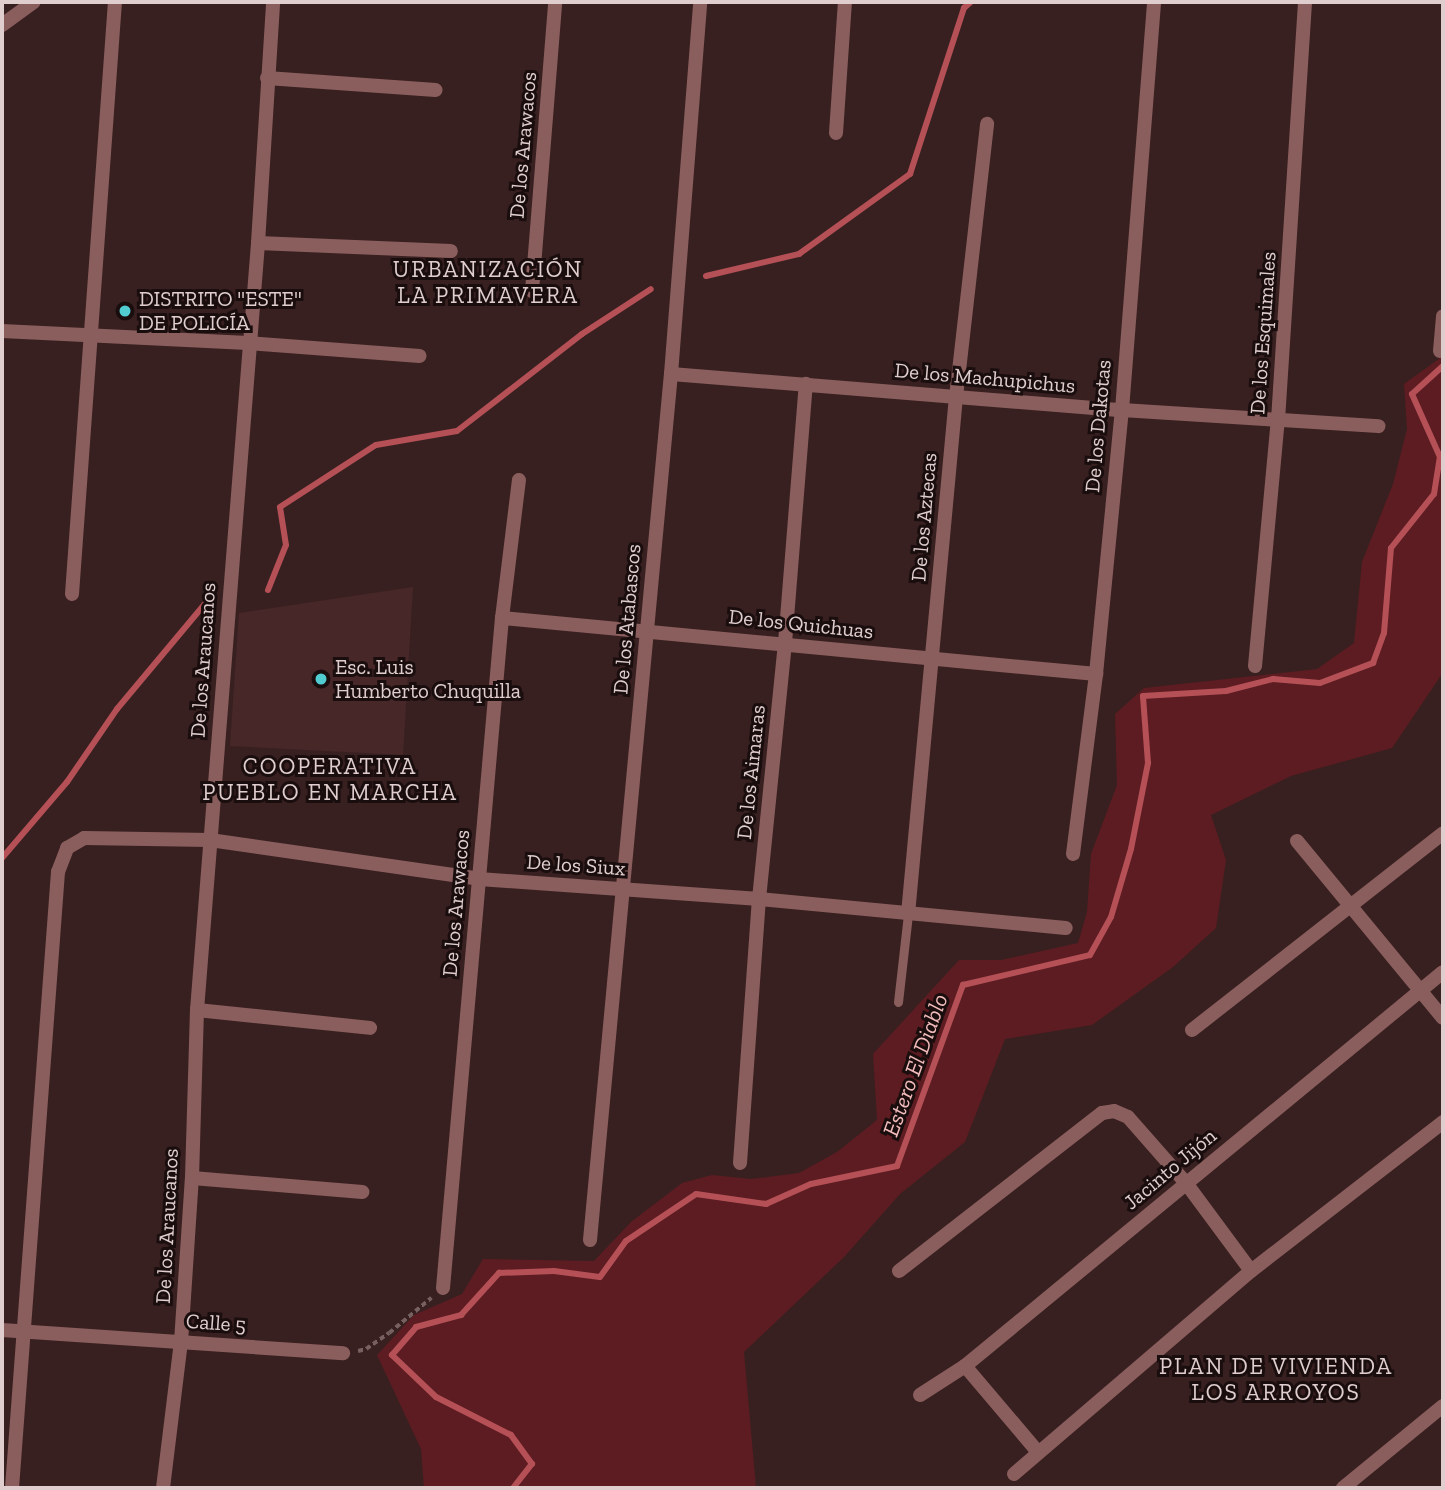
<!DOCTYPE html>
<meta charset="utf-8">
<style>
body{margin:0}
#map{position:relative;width:1445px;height:1490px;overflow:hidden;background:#392020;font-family:"Zilla Slab",serif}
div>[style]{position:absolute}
.built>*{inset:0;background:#472728}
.green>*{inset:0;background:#5c1c21}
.stream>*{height:6px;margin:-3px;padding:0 3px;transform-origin:3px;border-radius:3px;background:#b45056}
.path>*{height:3.5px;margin-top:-1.75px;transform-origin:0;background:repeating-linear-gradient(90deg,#766060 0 5px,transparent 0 8.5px)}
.service>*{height:9px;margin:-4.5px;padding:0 4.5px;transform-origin:4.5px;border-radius:4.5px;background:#8b5e5e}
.minor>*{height:14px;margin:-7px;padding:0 7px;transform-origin:7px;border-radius:7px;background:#8b5e5e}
.tertiary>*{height:14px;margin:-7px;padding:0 7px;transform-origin:7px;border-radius:7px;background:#8b5e5e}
.dots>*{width:19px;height:19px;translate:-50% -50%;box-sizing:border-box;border:4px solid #190d0d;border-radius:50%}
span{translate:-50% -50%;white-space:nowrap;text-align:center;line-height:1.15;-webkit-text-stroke:6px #190d0d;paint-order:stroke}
.street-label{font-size:21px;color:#e0cece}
.poi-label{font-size:21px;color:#e0cece}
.left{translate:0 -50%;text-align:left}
.neighbourhood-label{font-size:23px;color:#e0cece;letter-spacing:2px}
.water-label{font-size:23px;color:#f2bbbb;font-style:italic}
.frame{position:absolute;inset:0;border:4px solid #e0cece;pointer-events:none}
</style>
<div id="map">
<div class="built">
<div style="clip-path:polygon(413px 587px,403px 755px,230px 746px,239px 613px)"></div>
</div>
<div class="green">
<div style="clip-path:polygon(1443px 356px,1442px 674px,1392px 748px,1291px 776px,1211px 815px,1226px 860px,1216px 928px,1173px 967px,1092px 1025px,1005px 1039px,965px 1142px,900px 1194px,844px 1257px,744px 1352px,756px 1488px,424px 1488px,421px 1449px,377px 1355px,414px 1315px,462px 1294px,483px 1259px,594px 1261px,631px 1222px,682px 1183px,712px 1175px,751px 1179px,799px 1173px,837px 1152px,877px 1120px,873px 1054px,959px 960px,1001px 960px,1078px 943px,1087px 912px,1091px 854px,1117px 785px,1115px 714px,1144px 688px,1317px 669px,1354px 643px,1362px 562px,1393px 484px,1407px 429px,1404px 384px)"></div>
</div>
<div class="stream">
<div style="left:706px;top:276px;width:96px;rotate:-13.3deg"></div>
<div style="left:799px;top:254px;width:137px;rotate:-35.8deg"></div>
<div style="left:910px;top:174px;width:175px;rotate:-72deg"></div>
<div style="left:964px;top:8px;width:9px;rotate:-41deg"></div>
<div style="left:268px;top:590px;width:48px;rotate:-68.2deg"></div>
<div style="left:286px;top:545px;width:38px;rotate:-99deg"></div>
<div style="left:280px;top:507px;width:114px;rotate:-32.9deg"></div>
<div style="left:376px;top:445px;width:82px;rotate:-9.8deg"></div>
<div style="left:457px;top:431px;width:158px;rotate:-37.8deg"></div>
<div style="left:582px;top:334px;width:82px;rotate:-33.1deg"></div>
<div style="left:2px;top:858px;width:100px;rotate:-49.5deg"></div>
<div style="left:67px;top:782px;width:88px;rotate:-55.6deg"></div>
<div style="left:117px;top:709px;width:143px;rotate:-50.1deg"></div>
<div style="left:513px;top:1488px;width:31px;rotate:-52deg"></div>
<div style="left:532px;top:1464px;width:36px;rotate:-126deg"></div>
<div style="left:511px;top:1435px;width:84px;rotate:-153.1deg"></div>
<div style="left:436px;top:1397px;width:61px;rotate:-136.3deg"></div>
<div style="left:392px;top:1355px;width:37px;rotate:-49deg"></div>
<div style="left:416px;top:1327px;width:47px;rotate:-14.9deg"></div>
<div style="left:461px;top:1315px;width:57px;rotate:-47.9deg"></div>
<div style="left:499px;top:1273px;width:55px;rotate:-2.1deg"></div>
<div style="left:554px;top:1271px;width:46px;rotate:7.4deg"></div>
<div style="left:600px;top:1277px;width:44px;rotate:-54.2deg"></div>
<div style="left:626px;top:1241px;width:84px;rotate:-33.9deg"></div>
<div style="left:696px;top:1194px;width:71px;rotate:8.1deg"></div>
<div style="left:766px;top:1204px;width:49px;rotate:-24deg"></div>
<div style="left:811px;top:1184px;width:88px;rotate:-11.8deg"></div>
<div style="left:897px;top:1166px;width:193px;rotate:-70deg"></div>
<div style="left:963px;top:985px;width:130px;rotate:-13.3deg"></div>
<div style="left:1090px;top:955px;width:43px;rotate:-61.1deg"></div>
<div style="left:1111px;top:917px;width:71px;rotate:-73.6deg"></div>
<div style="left:1131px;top:849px;width:88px;rotate:-78.8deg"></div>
<div style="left:1148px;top:763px;width:67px;rotate:-94.3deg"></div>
<div style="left:1143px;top:696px;width:83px;rotate:-3.4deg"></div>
<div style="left:1226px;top:691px;width:49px;rotate:-14.3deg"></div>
<div style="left:1273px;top:679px;width:47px;rotate:4.9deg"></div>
<div style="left:1320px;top:683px;width:57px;rotate:-20.7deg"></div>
<div style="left:1373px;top:663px;width:32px;rotate:-70deg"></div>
<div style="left:1384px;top:633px;width:85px;rotate:-85.3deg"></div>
<div style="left:1391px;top:548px;width:69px;rotate:-51.5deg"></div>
<div style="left:1434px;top:494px;width:37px;rotate:-81deg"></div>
<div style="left:1440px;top:457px;width:69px;rotate:-114deg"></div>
<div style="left:1412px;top:394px;width:42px;rotate:-42.1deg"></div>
</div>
<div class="path">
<div style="left:358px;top:1351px;width:8px;rotate:-14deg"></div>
<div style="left:366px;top:1349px;width:28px;rotate:-35deg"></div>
<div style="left:389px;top:1333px;width:55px;rotate:-39.8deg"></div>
</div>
<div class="service">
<div style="left:898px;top:1002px;width:89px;rotate:-83.5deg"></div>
</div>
<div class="minor">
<div style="left:2px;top:25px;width:39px;rotate:-36deg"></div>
<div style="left:267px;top:78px;width:169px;rotate:4.1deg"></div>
<div style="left:836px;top:133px;width:131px;rotate:-86.1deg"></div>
<div style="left:258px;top:243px;width:193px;rotate:2.4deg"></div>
<div style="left:532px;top:291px;width:290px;rotate:-85.4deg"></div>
<div style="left:2px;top:331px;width:246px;rotate:2.8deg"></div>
<div style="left:248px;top:343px;width:172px;rotate:4.3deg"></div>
<div style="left:1440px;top:351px;width:35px;rotate:-85deg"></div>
<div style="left:671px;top:374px;width:452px;rotate:4.6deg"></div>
<div style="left:1122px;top:410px;width:257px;rotate:3.6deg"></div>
<div style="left:72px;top:594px;width:594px;rotate:-85.85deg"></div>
<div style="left:502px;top:618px;width:597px;rotate:5.39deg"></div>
<div style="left:1255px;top:666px;width:247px;rotate:-84.7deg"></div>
<div style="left:1278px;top:420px;width:419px;rotate:-86.3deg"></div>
<div style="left:1297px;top:841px;width:229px;rotate:50.5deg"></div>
<div style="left:1073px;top:854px;width:181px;rotate:-82.7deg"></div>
<div style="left:1096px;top:674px;width:265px;rotate:-84.4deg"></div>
<div style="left:1122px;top:410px;width:409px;rotate:-85.5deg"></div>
<div style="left:908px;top:914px;width:519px;rotate:-84.7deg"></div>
<div style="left:956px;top:397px;width:275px;rotate:-83.5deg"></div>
<div style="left:197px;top:1010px;width:174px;rotate:5.9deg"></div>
<div style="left:1192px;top:1030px;width:319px;rotate:-38.1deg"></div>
<div style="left:740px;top:1163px;width:265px;rotate:-85.9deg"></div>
<div style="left:759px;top:899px;width:257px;rotate:-84.2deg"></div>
<div style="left:785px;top:643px;width:260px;rotate:-85.4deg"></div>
<div style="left:192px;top:1178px;width:171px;rotate:4.7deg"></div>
<div style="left:590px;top:1240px;width:870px;rotate:-84.66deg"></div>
<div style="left:671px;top:374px;width:373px;rotate:-85.5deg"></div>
<div style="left:899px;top:1271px;width:257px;rotate:-37.9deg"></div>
<div style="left:1102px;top:1113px;width:12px;rotate:-9deg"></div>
<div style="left:1114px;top:1111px;width:15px;rotate:23deg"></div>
<div style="left:1128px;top:1117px;width:88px;rotate:48.7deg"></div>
<div style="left:1186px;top:1183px;width:109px;rotate:53.5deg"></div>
<div style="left:443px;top:1288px;width:673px;rotate:-84.97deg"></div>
<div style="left:502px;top:618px;width:139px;rotate:-83deg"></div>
<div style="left:2px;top:1330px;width:342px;rotate:3.9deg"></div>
<div style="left:965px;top:1366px;width:113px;rotate:49.7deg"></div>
<div style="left:920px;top:1395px;width:54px;rotate:-32.8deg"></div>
<div style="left:965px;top:1366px;width:619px;rotate:-39.5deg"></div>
<div style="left:1014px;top:1474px;width:312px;rotate:-40.6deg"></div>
<div style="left:1251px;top:1271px;width:243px;rotate:-37.8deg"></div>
<div style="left:12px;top:1488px;width:618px;rotate:-85.73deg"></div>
<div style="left:58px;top:872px;width:26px;rotate:-69deg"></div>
<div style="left:67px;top:848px;width:20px;rotate:-30deg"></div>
<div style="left:84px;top:838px;width:126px;rotate:0.9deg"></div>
<div style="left:210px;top:840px;width:272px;rotate:8.2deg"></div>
<div style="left:479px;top:879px;width:281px;rotate:4.1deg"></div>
<div style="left:759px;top:899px;width:308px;rotate:5.4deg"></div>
<div style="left:1343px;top:1488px;width:129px;rotate:-39.4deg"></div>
</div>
<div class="tertiary">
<div style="left:163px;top:1488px;width:147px;rotate:-83deg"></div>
<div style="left:181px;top:1342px;width:164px;rotate:-86.2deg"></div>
<div style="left:192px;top:1178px;width:168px;rotate:-88.3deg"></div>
<div style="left:197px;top:1010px;width:769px;rotate:-85.45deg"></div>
<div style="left:258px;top:243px;width:241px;rotate:-86.4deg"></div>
</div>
<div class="dots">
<div style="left:125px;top:311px;background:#51ccd1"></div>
<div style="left:321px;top:679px;background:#51ccd1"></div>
</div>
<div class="street-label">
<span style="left:523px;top:145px;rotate:-85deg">De los Arawacos</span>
<span style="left:1263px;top:333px;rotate:-86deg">De los Esquimales</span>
<span style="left:985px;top:378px;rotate:5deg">De los Machupichus</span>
<span style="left:1098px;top:426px;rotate:-85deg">De los Dakotas</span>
<span style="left:924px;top:517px;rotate:-85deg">De los Aztecas</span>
<span style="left:627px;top:619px;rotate:-85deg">De los Atabascos</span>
<span style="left:801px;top:624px;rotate:6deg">De los Quichuas</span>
<span style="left:203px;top:660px;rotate:-86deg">De los Araucanos</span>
<span style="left:751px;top:772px;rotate:-84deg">De los Aimaras</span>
<span style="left:576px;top:865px;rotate:4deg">De los Siux</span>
<span style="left:456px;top:903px;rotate:-85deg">De los Arawacos</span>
<span style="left:1170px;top:1169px;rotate:-40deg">Jacinto Jijón</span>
<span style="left:167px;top:1226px;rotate:-87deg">De los Araucanos</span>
<span style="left:216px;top:1323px;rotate:4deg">Calle 5</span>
</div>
<div class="poi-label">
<span class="left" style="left:139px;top:311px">DISTRITO "ESTE"<br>DE POLICÍA</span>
<span class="left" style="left:335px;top:679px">Esc. Luis<br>Humberto Chuquilla</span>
</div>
<div class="neighbourhood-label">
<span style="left:488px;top:282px">URBANIZACIÓN<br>LA PRIMAVERA</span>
<span style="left:330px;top:779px">COOPERATIVA<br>PUEBLO EN MARCHA</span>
<span style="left:1276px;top:1379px">PLAN DE VIVIENDA<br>LOS ARROYOS</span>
</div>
<div class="water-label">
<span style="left:915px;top:1065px;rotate:-70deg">Estero El Diablo</span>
</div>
<div class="frame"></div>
</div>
